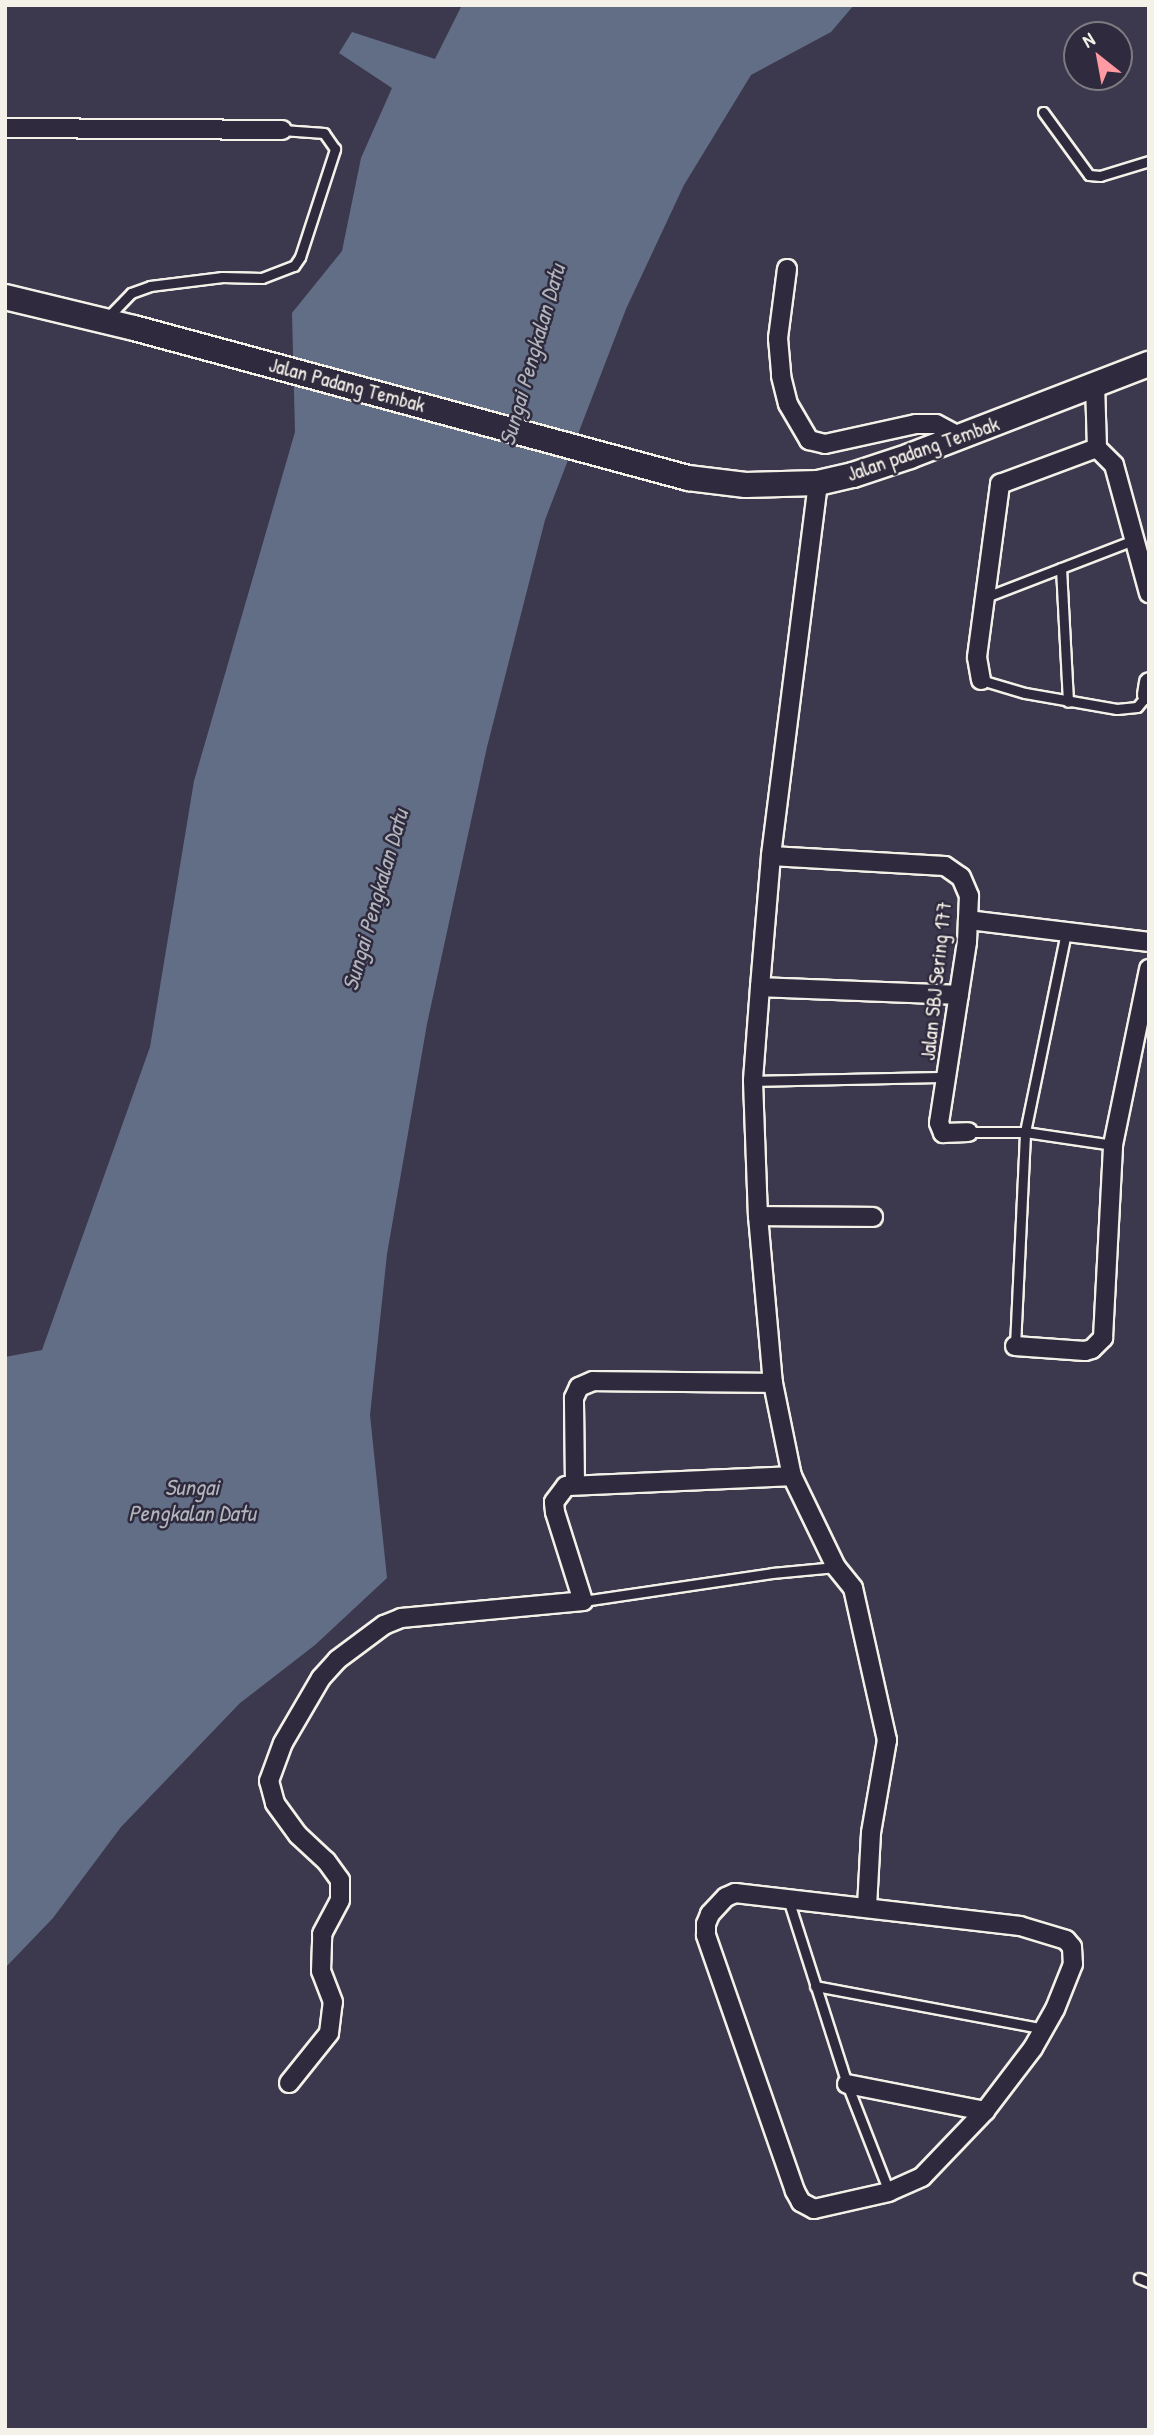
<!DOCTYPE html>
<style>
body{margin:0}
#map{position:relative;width:1154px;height:2435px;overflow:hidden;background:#3c394f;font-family:"Patrick Hand",sans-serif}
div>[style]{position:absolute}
.water>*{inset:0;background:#626e86}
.roads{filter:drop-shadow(2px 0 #f4f1e8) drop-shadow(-2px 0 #f4f1e8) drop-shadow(0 2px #f4f1e8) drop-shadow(0 -2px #f4f1e8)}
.service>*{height:9px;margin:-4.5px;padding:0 4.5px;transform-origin:4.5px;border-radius:4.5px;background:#2f2a3d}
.minor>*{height:18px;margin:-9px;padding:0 9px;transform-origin:9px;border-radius:9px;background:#2f2a3d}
.secondary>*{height:24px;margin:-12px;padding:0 12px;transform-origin:12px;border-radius:12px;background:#2f2a3d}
span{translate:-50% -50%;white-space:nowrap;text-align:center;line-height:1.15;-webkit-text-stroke:5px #2f2a3d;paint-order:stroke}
.street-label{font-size:21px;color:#f4f1e8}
.water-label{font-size:23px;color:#b2b6bc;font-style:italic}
.frame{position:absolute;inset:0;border:7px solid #f4f1e8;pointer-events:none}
.north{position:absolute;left:1063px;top:21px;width:70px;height:70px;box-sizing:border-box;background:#2f2a3d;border:2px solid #7e7a81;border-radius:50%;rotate:329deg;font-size:19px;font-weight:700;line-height:28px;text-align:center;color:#f4f1e8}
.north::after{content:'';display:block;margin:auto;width:24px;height:32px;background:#ff9aa2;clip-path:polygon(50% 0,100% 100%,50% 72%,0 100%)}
</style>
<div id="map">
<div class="water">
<div style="clip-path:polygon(462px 5px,854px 5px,831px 32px,751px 75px,684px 185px,626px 309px,545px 520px,487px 747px,427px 1024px,387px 1254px,370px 1415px,387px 1578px,315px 1645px,240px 1703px,121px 1827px,53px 1918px,5px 1968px,5px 1357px,42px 1350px,150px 1047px,194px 781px,295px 432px,292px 313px,342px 251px,361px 158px,392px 88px,339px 53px,352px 32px,435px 59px)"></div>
</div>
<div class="roads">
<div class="service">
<div style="left:1043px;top:112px;width:78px;rotate:53.9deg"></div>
<div style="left:1089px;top:175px;width:11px;rotate:5deg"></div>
<div style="left:1100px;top:176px;width:51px;rotate:-17deg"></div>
<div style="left:106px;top:319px;width:36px;rotate:-46deg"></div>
<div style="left:131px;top:293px;width:20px;rotate:-20deg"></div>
<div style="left:150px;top:286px;width:73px;rotate:-7.1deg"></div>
<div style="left:222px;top:277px;width:40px;rotate:1.4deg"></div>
<div style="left:262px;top:278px;width:34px;rotate:-21deg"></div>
<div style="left:294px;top:266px;width:11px;rotate:-56deg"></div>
<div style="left:300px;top:257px;width:114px;rotate:-72deg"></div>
<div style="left:335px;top:149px;width:19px;rotate:-125deg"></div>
<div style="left:324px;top:133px;width:42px;rotate:-175.9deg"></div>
<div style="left:1061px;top:568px;width:134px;rotate:87deg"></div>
<div style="left:986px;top:597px;width:159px;rotate:-21.1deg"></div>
<div style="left:981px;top:680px;width:46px;rotate:16.5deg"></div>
<div style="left:1025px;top:693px;width:93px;rotate:9.9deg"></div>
<div style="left:1117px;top:709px;width:20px;rotate:-6deg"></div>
<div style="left:1137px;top:707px;width:16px;rotate:-50deg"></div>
<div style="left:753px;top:1081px;width:194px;rotate:-1.2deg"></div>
<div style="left:968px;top:1132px;width:57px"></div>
<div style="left:1025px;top:1132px;width:89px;rotate:8.4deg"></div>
<div style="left:1015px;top:1346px;width:214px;rotate:-87.3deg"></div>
<div style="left:1025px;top:1132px;width:204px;rotate:-78.4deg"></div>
<div style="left:583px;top:1601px;width:191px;rotate:-8.4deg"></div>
<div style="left:772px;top:1573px;width:64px;rotate:-5.4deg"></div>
<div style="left:788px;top:1899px;width:194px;rotate:72.3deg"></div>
<div style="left:847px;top:2084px;width:116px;rotate:68.7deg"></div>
<div style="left:815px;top:1986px;width:233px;rotate:10.6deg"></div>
<div style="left:1139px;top:2278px;width:11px;rotate:22deg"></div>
</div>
<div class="minor">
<div style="left:5px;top:128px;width:277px;rotate:0.4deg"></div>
<div style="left:787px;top:269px;width:70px;rotate:97.4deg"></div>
<div style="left:778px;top:338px;width:38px;rotate:85deg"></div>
<div style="left:781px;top:376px;width:29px;rotate:76deg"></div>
<div style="left:788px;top:404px;width:42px;rotate:59.7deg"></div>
<div style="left:809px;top:440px;width:16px;rotate:14deg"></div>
<div style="left:825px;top:444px;width:93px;rotate:-12.4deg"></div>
<div style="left:916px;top:424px;width:20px"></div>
<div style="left:936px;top:424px;width:27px;rotate:28deg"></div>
<div style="left:1097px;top:448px;width:24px;rotate:45deg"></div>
<div style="left:1114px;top:465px;width:133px;rotate:74.7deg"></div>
<div style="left:818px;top:483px;width:376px;rotate:97.2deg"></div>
<div style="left:771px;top:856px;width:131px;rotate:94.8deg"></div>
<div style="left:760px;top:987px;width:94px;rotate:94.3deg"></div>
<div style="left:753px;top:1081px;width:135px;rotate:87.9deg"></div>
<div style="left:758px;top:1216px;width:168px;rotate:84.9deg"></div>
<div style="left:773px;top:1383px;width:95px;rotate:78.5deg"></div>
<div style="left:792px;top:1476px;width:101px;rotate:64.2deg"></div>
<div style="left:836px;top:1567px;width:27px;rotate:51deg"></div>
<div style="left:853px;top:1588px;width:156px;rotate:77.4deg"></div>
<div style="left:887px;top:1740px;width:94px;rotate:99.8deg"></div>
<div style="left:871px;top:1833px;width:73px;rotate:93.1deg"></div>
<div style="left:981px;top:680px;width:23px;rotate:-100deg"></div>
<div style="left:977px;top:657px;width:175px;rotate:-82.4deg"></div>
<div style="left:1000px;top:484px;width:103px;rotate:-20.4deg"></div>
<div style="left:1097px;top:448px;width:64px;rotate:-91.8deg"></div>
<div style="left:1147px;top:695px;width:13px;rotate:-81deg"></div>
<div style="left:771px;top:856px;width:174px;rotate:3.3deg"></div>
<div style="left:945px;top:866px;width:19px;rotate:35deg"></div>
<div style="left:961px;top:877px;width:21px;rotate:67deg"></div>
<div style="left:969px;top:896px;width:46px;rotate:92.5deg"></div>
<div style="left:967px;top:942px;width:183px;rotate:98.8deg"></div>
<div style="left:939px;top:1123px;width:11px;rotate:68deg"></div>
<div style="left:943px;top:1133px;width:25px;rotate:-2deg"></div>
<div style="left:968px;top:920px;width:182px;rotate:6.9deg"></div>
<div style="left:760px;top:987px;width:199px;rotate:2.3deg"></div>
<div style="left:758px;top:1216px;width:115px;rotate:0.5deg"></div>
<div style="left:1015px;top:1346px;width:70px;rotate:4.1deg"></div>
<div style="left:1085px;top:1351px;width:7px;rotate:-16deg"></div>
<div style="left:1092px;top:1349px;width:16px;rotate:-45deg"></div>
<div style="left:1103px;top:1338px;width:193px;rotate:-87deg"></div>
<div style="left:1113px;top:1145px;width:180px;rotate:-78.4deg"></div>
<div style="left:575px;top:1484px;width:86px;rotate:-90.7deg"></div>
<div style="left:574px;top:1398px;width:12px;rotate:-66deg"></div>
<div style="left:579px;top:1387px;width:15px;rotate:-23deg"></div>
<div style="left:593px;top:1381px;width:180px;rotate:0.6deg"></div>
<div style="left:735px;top:1893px;width:287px;rotate:6.6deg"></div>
<div style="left:1020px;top:1926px;width:48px;rotate:16.9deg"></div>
<div style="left:1066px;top:1940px;width:9px;rotate:49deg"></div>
<div style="left:1072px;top:1947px;width:17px;rotate:87deg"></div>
<div style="left:1073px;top:1964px;width:48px;rotate:111.8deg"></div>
<div style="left:1055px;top:2009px;width:45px;rotate:119.4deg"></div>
<div style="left:1033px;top:2048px;width:79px;rotate:127.3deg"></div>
<div style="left:985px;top:2111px;width:91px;rotate:133.7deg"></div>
<div style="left:922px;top:2177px;width:36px;rotate:156deg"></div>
<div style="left:889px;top:2192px;width:77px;rotate:167.2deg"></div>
<div style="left:814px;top:2209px;width:15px;rotate:-152deg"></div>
<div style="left:801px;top:2202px;width:13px;rotate:-119deg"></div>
<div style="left:795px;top:2191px;width:271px;rotate:-109.2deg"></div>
<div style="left:706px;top:1935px;width:11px;rotate:-90deg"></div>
<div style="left:706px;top:1924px;width:11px;rotate:-68deg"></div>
<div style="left:710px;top:1914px;width:23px;rotate:-47deg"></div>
<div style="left:726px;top:1897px;width:10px;rotate:-24deg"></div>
<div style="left:289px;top:2083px;width:64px;rotate:-51.3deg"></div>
<div style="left:329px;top:2033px;width:31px;rotate:-83deg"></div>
<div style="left:333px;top:2002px;width:33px;rotate:-111deg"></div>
<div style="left:321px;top:1971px;width:37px;rotate:-88deg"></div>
<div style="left:322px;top:1934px;width:38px;rotate:-62deg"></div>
<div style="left:340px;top:1900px;width:20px;rotate:-90deg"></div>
<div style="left:340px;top:1880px;width:24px;rotate:-126deg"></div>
<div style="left:326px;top:1861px;width:38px;rotate:-137deg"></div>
<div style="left:298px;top:1835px;width:39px;rotate:-126deg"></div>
<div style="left:275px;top:1803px;width:23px;rotate:-105deg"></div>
<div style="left:269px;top:1781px;width:40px;rotate:-69.8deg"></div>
<div style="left:283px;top:1743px;width:75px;rotate:-59.7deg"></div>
<div style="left:321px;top:1678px;width:24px;rotate:-48deg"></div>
<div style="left:337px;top:1660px;width:59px;rotate:-36.7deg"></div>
<div style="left:384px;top:1625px;width:18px;rotate:-22deg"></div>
<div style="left:401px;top:1618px;width:183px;rotate:-5.3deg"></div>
<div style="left:583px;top:1601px;width:93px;rotate:-107.5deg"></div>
<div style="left:555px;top:1512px;width:10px;rotate:-96deg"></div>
<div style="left:554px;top:1502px;width:20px;rotate:-53deg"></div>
<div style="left:566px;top:1486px;width:226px;rotate:-2.5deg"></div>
<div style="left:847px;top:2084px;width:141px;rotate:11.1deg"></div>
</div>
<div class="secondary">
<div style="left:5px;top:297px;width:133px;rotate:13.5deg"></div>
<div style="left:134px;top:328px;width:574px;rotate:15.15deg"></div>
<div style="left:688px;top:478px;width:58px;rotate:6.9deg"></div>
<div style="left:746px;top:485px;width:72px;rotate:-1.6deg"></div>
<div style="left:818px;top:483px;width:36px;rotate:-13deg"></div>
<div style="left:853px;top:475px;width:60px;rotate:-18.4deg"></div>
<div style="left:910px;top:456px;width:256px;rotate:-21.1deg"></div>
</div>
</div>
<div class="street-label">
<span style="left:347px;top:385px;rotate:15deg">Jalan Padang Tembak</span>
<span style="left:923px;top:449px;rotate:-19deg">Jalan padang Tembak</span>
<span style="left:936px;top:981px;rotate:-84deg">Jalan SBJ Sering 177</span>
</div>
<div class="water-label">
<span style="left:532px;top:355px;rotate:-74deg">Sungai Pengkalan Datu</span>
<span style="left:375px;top:900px;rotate:-74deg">Sungai Pengkalan Datu</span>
<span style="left:192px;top:1500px">Sungai<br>Pengkalan Datu</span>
</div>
<div class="frame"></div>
<div class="north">N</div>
</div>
